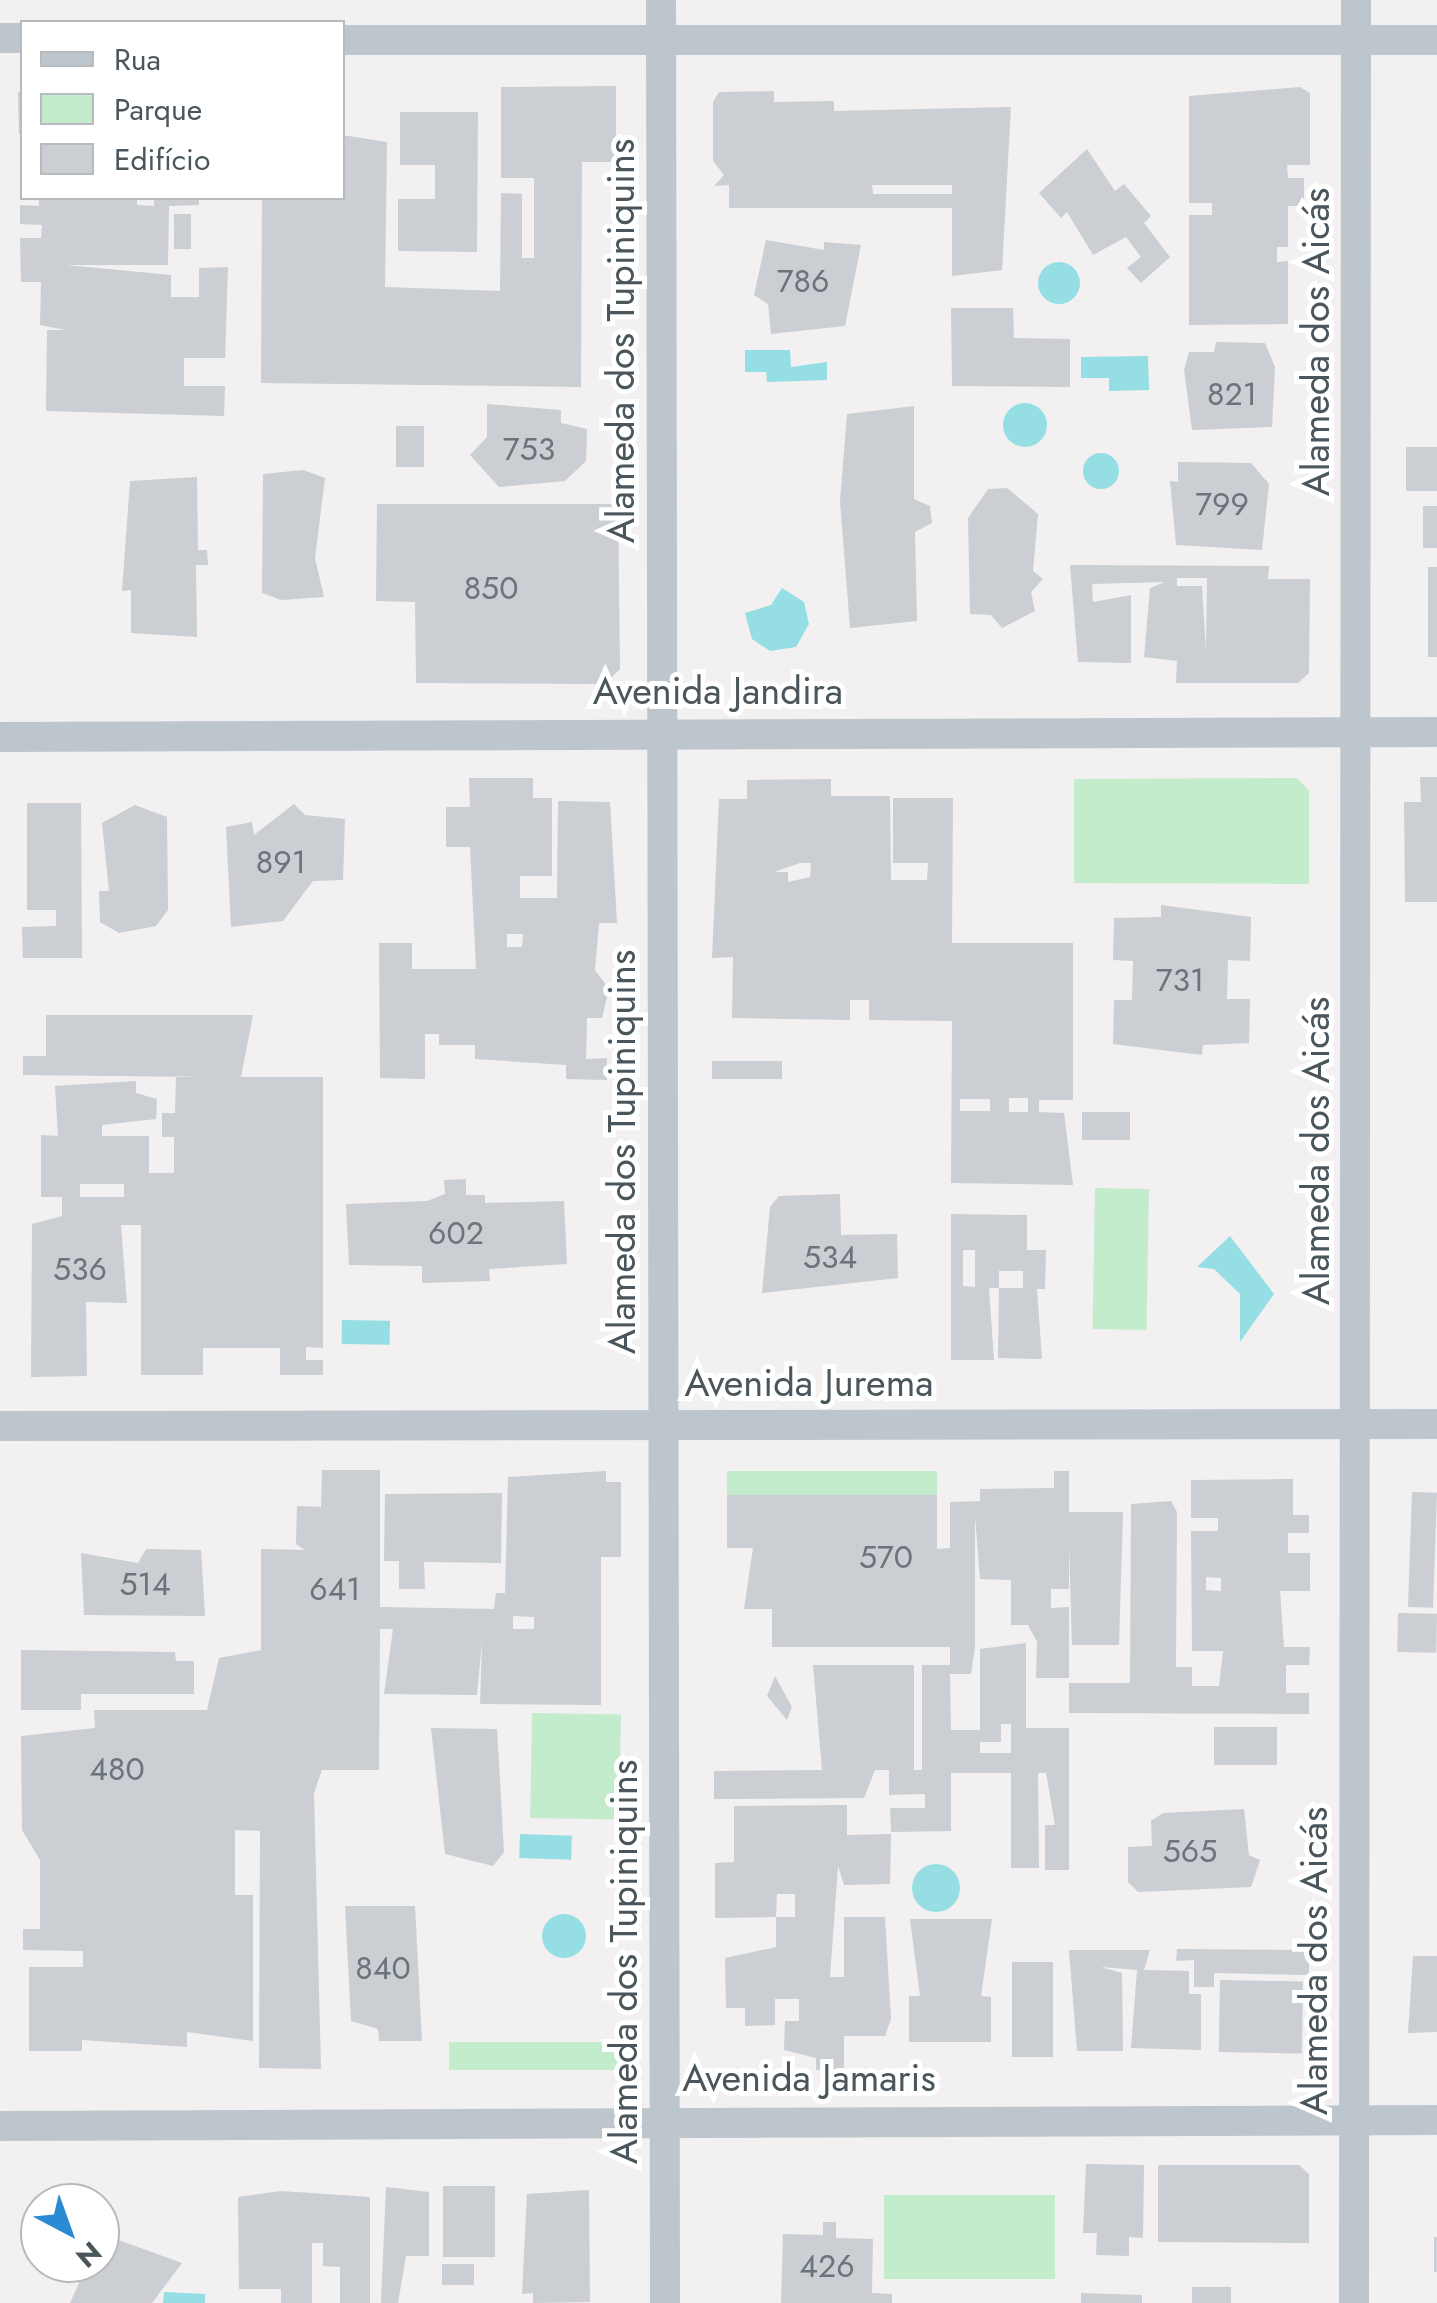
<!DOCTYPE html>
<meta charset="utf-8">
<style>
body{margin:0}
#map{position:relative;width:1437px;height:2303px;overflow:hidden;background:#f2f0f1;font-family:Jost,sans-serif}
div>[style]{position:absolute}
.green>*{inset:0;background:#c3eccd;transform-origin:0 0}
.water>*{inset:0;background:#94dee4;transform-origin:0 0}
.round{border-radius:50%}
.building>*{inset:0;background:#cbced2;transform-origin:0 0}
.street>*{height:30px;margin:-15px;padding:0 15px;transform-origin:15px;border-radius:15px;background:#bdc6cc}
span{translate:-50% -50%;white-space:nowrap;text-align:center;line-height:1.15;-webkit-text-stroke:10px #fff;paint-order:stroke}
.number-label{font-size:32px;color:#6a747a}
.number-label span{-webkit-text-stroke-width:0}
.street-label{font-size:38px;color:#4a565c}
.legend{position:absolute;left:20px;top:20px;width:325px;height:180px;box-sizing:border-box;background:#fff;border:2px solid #b7bbbe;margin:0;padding:12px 18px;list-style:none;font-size:30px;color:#4a565c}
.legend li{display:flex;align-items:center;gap:20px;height:50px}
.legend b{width:50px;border:2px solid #b7bbbe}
.north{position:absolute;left:20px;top:2183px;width:100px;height:100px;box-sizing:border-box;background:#fff;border:2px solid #b7bbbe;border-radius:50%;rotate:139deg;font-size:28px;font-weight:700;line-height:40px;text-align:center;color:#4a565c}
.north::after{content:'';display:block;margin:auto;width:35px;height:45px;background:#2a8ad3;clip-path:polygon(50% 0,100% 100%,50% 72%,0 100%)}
</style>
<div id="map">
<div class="green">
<div style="clip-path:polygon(1297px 778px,1309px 791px,1309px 884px,1074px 883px,1074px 779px)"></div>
<div style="left:1095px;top:1188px;width:54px;height:141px;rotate:1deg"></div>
<div style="left:727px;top:1471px;width:210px;height:24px"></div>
<div style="left:532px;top:1713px;width:89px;height:105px;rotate:1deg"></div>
<div style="left:449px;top:2042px;width:173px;height:28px"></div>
<div style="left:884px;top:2195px;width:171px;height:84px"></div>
</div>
<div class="water">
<div class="round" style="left:1038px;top:262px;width:42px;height:42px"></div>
<div style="clip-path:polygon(745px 350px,790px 350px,791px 367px,827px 362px,827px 380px,767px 382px,766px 372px,745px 372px)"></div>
<div style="clip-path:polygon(1148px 356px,1149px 390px,1109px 391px,1109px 378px,1081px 378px,1081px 357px)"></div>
<div class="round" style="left:1003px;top:403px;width:44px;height:44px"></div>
<div class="round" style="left:1083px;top:453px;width:36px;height:36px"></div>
<div style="clip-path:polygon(782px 588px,804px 602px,809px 624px,796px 647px,770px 651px,752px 639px,745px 613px,771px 605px)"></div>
<div style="clip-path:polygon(1230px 1236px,1274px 1294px,1240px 1342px,1240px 1294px,1214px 1269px,1197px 1267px)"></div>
<div style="left:342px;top:1320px;width:48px;height:24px;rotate:1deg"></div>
<div style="left:520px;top:1834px;width:52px;height:24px;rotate:2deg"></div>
<div class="round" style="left:912px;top:1864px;width:48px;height:48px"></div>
<div class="round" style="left:542px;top:1914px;width:44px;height:44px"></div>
<div style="clip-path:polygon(164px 2292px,205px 2294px,205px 2303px,163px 2303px)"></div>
</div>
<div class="building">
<div style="clip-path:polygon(616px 86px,616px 162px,582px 162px,581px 387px,261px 383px,262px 198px,342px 198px,342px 135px,387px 142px,385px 287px,500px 291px,501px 193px,522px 194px,522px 258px,534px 258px,534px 178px,501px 178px,501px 87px)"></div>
<div style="clip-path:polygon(1300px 87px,1310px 93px,1310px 165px,1287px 165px,1288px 178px,1304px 178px,1304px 206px,1288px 206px,1288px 247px,1277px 247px,1277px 262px,1288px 261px,1288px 324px,1189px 325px,1189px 215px,1212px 215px,1212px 203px,1189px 203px,1189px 96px)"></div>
<div style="clip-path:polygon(22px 89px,22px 134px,19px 134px,18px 93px)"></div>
<div style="clip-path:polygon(evenodd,774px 91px,774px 102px,834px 101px,834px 111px,1011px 107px,1002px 270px,952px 276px,952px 208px,729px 208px,729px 185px,714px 186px,724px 175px,713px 161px,713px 102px,719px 92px,774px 91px,872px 185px,952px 185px,952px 194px,873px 194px,872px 185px)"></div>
<div style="clip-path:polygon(400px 112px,478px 112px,477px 252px,398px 251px,398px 199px,435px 199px,435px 165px,400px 165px)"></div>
<div style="clip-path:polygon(1087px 149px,1115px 191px,1124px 184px,1151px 216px,1144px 223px,1170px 257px,1141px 283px,1127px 268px,1141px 257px,1126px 237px,1093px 255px,1067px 212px,1061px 218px,1039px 193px)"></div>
<div style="clip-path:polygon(39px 198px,137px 198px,137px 205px,154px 206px,154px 198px,199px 198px,199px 205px,169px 206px,168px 265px,66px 265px,171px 275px,171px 297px,199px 297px,199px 268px,228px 267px,225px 358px,184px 358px,184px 386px,225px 386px,224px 416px,46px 411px,47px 330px,65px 330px,40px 325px,41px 282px,21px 282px,20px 238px,41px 238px,42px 225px,20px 224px,20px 205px,39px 206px)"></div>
<div style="left:174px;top:214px;width:17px;height:35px"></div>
<div style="clip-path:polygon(766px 240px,824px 250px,824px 242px,861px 245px,845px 326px,771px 334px,768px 304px,754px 295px)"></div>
<div style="clip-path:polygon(951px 308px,1013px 308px,1014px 338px,1070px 339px,1070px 387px,952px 386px)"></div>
<div style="clip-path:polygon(1216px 342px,1265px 343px,1275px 367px,1272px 427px,1192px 430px,1184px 370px,1189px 352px,1214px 352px)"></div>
<div style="clip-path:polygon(487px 404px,561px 410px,561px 423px,587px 429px,586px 461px,565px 481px,499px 487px,470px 455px,487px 437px)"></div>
<div style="clip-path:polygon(914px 406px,914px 499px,930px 506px,932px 523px,915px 532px,917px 621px,850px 628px,840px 501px,847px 414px)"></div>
<div style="left:396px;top:426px;width:28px;height:41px"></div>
<div style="left:1406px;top:447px;width:31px;height:44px"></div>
<div style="clip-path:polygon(1178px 462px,1251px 463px,1269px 484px,1262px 550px,1176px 545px,1170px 481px,1178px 482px)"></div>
<div style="clip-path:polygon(303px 470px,325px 478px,315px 558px,324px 597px,281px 600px,262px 593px,263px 474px)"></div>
<div style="clip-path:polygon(197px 477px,198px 550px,207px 550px,208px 565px,196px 565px,197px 637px,131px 633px,131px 590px,122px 591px,130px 481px)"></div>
<div style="clip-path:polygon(1007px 488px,1038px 514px,1033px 571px,1043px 579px,1031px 592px,1035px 611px,1002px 628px,991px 615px,970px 614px,968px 518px,988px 489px)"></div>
<div style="clip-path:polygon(377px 504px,618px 504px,620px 669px,605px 684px,416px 683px,415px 602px,376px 601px)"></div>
<div style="left:1423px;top:506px;width:14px;height:42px"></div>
<div style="clip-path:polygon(evenodd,1070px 565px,1269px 566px,1268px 579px,1310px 579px,1309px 673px,1298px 683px,1176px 683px,1177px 661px,1144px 657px,1150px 588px,1165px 582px,1092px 584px,1093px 602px,1131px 595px,1131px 663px,1078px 662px,1070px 565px,1177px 578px,1207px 578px,1206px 650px,1202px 586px,1177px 586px,1177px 578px)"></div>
<div style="left:1428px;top:567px;width:9px;height:90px"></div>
<div style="clip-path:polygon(1420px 777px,1437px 777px,1437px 902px,1405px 902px,1404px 802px,1421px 802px)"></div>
<div style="clip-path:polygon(evenodd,469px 778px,533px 778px,533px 798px,552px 798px,552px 876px,520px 876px,520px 898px,557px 898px,558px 801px,610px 802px,617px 923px,599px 923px,595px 970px,609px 989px,602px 1018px,587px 1018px,586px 1059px,607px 1058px,607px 1080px,566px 1079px,566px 1065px,475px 1059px,475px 1045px,439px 1045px,439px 1034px,425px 1034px,425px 1079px,380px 1078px,379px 943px,412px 943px,412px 969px,476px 969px,470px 847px,446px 847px,446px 807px,470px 807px,469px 778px,507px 934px,523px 934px,522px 947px,507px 947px,507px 934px)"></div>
<div style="clip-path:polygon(evenodd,831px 779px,831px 796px,890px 796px,891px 880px,927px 880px,928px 863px,893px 863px,893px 798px,953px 798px,952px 943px,1073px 943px,1073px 1100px,1039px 1100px,1039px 1112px,1064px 1113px,1073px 1185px,951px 1183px,952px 1021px,869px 1020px,869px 1000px,850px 1000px,850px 1020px,732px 1018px,733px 957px,712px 958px,719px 799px,747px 799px,747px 780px,831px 779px,800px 863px,811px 863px,810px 877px,788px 882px,788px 872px,774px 872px,800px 863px,831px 779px,1009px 1098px,1028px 1098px,1028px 1112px,1009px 1112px,1009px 1098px,831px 779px,960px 1099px,990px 1099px,990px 1111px,960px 1111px,960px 1099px)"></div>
<div style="clip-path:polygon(27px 803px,81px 803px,82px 958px,23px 958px,22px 927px,56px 926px,56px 910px,27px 910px)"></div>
<div style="clip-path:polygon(294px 804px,305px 815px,345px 819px,343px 880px,313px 881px,283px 921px,231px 927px,226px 827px,252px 822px,254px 835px)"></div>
<div style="clip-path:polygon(135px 805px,167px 817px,168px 910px,156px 926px,119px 933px,100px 922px,99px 891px,109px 891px,102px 823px)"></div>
<div style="clip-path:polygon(1161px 905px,1251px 917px,1250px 961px,1228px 960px,1227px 999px,1250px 999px,1249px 1043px,1203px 1045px,1202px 1055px,1113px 1044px,1114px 1000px,1132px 1000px,1133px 961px,1113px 960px,1114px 918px,1161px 917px)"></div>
<div style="clip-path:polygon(evenodd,46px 1015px,253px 1015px,241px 1077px,323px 1077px,323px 1348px,306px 1347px,306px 1360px,323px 1360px,323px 1375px,280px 1375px,280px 1348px,203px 1348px,203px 1375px,141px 1375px,141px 1225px,121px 1225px,127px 1303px,86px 1302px,87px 1376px,31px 1377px,32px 1224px,62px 1216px,62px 1197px,41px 1197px,41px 1135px,58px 1136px,55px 1086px,136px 1081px,136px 1093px,157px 1099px,156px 1119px,102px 1125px,102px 1136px,149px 1136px,149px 1173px,174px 1173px,174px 1137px,162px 1137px,162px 1113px,175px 1113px,176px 1076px,203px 1077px,23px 1075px,23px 1056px,46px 1056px,46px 1015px,80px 1184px,124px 1184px,124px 1197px,80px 1197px,80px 1184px)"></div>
<div style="left:712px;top:1061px;width:70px;height:18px"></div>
<div style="left:1082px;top:1112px;width:48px;height:28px"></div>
<div style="clip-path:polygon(466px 1179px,466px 1195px,485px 1195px,485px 1203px,564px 1201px,567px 1264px,489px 1269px,490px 1281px,422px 1283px,422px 1266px,349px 1265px,346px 1204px,427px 1201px,445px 1194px,444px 1180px)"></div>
<div style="clip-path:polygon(840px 1194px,841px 1235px,897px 1234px,898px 1278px,762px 1293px,770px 1207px,779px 1196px)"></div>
<div style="clip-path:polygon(evenodd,951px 1214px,1027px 1215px,1027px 1250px,1046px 1250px,1045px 1289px,1037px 1289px,1042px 1359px,998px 1358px,999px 1288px,1023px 1288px,1023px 1271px,999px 1271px,999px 1288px,989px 1288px,994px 1360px,951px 1360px,951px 1214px,963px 1250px,975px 1250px,975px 1287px,963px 1286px,963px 1250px)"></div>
<div style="clip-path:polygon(evenodd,322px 1470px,380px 1470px,380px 1607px,494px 1609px,496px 1593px,505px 1593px,508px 1477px,606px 1471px,606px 1482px,621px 1482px,621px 1557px,601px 1557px,601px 1705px,480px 1704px,482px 1641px,477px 1695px,384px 1694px,393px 1629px,380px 1629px,379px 1770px,322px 1770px,314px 1793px,321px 2069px,259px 2068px,260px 1831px,235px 1830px,235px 1895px,253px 1895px,253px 2041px,187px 2032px,187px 2047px,82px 2040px,82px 2051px,29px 2051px,29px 1967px,83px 1967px,83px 1951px,23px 1950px,23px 1929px,40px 1929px,40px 1860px,22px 1830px,21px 1736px,95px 1728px,94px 1710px,207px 1710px,219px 1658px,261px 1650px,261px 1549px,305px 1550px,296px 1544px,297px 1506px,321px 1507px,322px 1470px,513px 1616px,534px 1617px,534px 1629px,513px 1629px,513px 1616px)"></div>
<div style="clip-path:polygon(evenodd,1054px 1471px,1069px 1471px,1069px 1512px,1123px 1512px,1119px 1645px,1072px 1645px,1069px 1543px,1069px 1589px,1051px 1589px,1051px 1608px,1069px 1607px,1069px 1678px,1036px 1678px,1037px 1642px,1028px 1625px,1011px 1625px,1011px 1580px,980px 1579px,975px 1516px,975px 1647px,971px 1674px,950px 1674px,951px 1730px,980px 1730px,980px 1649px,1026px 1643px,1026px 1728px,1069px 1728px,1069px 1870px,1045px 1870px,1045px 1825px,1055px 1825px,1046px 1773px,1038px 1773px,1039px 1868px,1011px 1868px,1011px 1773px,951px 1773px,951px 1831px,891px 1832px,890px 1808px,925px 1808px,925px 1794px,889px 1795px,889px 1770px,875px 1770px,864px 1798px,714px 1799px,714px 1771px,822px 1770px,813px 1665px,914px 1665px,914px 1770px,922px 1770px,922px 1665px,950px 1665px,950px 1647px,772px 1647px,772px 1609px,744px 1609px,753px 1548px,727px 1548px,727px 1495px,937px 1495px,937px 1549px,950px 1548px,950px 1502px,980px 1501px,980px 1489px,1054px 1488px,1054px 1471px,1001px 1724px,1011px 1724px,1011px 1753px,980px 1753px,980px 1742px,1001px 1742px,1001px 1724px)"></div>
<div style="clip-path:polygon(evenodd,1293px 1479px,1293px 1515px,1309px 1515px,1309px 1533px,1288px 1533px,1288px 1553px,1310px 1553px,1310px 1591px,1280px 1591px,1284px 1647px,1310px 1647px,1309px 1665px,1286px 1665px,1286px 1693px,1309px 1693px,1309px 1714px,1069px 1713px,1069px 1683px,1130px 1683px,1131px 1504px,1171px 1501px,1177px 1512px,1176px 1667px,1192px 1667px,1192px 1686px,1219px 1686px,1223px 1651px,1192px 1651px,1191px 1531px,1218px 1531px,1218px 1518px,1191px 1518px,1191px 1480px,1293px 1479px,1206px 1577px,1221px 1578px,1221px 1591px,1206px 1590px,1206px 1577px)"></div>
<div style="left:1412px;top:1492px;width:25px;height:115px;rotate:2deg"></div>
<div style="clip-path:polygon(502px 1493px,501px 1563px,424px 1562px,425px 1589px,399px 1589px,399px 1561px,384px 1561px,385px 1494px)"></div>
<div style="clip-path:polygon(146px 1549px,201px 1550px,205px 1616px,84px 1615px,81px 1553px,138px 1563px)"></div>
<div style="left:1398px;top:1613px;width:39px;height:39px;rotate:1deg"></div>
<div style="clip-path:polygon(21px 1650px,175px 1652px,176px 1661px,194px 1661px,194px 1694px,81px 1694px,81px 1710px,21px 1710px)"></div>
<div style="clip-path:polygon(775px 1676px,792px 1707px,787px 1720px,767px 1696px)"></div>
<div style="left:1214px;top:1727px;width:63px;height:38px"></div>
<div style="clip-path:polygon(431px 1728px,497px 1729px,504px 1852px,493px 1866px,445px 1854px)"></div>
<div style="clip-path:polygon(847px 1805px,847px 1835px,891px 1834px,890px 1884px,844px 1885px,838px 1866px,830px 1977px,844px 1977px,844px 1917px,885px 1917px,891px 2019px,885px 2036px,844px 2036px,844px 2069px,816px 2070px,816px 2058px,784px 2050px,785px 2021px,799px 2021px,799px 1999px,775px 1999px,775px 2025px,745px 2026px,745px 2008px,726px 2008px,725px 1958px,776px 1947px,776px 1917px,795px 1917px,795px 1894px,777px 1894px,776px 1917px,715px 1918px,715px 1863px,734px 1862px,734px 1806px)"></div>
<div style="clip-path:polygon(1244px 1809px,1249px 1855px,1260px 1860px,1251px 1887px,1138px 1892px,1128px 1882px,1128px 1847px,1152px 1846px,1151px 1821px,1163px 1813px)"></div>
<div style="clip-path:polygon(345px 1906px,415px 1906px,422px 2041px,379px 2041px,378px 2029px,351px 2021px)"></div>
<div style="clip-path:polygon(910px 1919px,992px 1919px,981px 1996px,991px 1997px,991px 2042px,909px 2042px,909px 1996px,920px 1996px)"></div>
<div style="clip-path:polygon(1177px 1949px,1309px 1950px,1309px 1975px,1214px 1973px,1214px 1987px,1194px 1987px,1194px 1960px,1176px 1961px)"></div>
<div style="clip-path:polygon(1069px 1950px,1150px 1950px,1144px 1970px,1189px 1971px,1189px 1994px,1201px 1994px,1201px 2050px,1131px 2048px,1137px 1970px,1101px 1967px,1122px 1973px,1123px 2051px,1077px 2051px)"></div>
<div style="clip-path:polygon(1413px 1956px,1437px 1956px,1437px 2032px,1408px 2033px)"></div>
<div style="left:1012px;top:1962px;width:41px;height:95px"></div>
<div style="left:1220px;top:1980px;width:83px;height:72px;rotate:1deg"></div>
<div style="clip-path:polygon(1086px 2164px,1144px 2165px,1143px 2238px,1129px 2237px,1129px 2256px,1096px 2255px,1097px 2233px,1083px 2233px)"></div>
<div style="clip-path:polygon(1158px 2165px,1299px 2165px,1309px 2174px,1309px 2243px,1158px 2242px)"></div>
<div style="left:443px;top:2186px;width:52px;height:71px"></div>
<div style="clip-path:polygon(386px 2187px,429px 2192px,429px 2256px,406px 2256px,398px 2303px,381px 2303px)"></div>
<div style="clip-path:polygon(589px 2190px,590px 2302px,533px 2303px,533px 2293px,522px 2294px,527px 2194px)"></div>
<div style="clip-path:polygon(281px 2191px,370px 2197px,370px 2303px,340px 2303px,340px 2267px,323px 2266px,323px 2243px,312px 2243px,312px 2303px,281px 2303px,281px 2289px,239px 2289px,238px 2197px)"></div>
<div style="clip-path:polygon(823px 2222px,836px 2222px,836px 2238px,873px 2239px,872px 2293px,892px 2294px,892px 2303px,781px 2303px,783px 2234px,823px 2235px)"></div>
<div style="clip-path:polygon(102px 2225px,113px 2238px,182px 2263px,152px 2303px,70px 2303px,88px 2263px,100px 2263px)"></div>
<div style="left:1437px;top:2237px;width:35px;height:3px;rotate:90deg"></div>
<div style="left:442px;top:2264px;width:32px;height:21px"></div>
<div style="left:1192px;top:2287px;width:39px;height:16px"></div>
<div style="clip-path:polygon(1081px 2293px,1142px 2295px,1142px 2303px,1081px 2303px)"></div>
</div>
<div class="street">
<div style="left:661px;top:0;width:2303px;rotate:89.9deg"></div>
<div style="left:0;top:38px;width:22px"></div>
<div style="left:342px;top:40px;width:1095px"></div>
<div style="left:0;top:737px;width:1437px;rotate:-0.2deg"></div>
<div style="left:0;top:1426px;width:1437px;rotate:-0.08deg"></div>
<div style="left:0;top:2126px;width:1437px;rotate:-0.24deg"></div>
<div style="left:1354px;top:2303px;width:2303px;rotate:-89.95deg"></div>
</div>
<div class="number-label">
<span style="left:803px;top:281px">786</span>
<span style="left:1232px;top:394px">821</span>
<span style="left:529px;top:449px">753</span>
<span style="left:1222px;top:504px">799</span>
<span style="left:491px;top:588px">850</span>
<span style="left:281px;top:862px">891</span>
<span style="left:1180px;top:980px">731</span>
<span style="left:456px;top:1233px">602</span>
<span style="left:830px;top:1257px">534</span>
<span style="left:80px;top:1269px">536</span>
<span style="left:886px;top:1557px">570</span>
<span style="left:145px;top:1584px">514</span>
<span style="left:335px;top:1589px">641</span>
<span style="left:117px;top:1769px">480</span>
<span style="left:1190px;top:1851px">565</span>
<span style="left:383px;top:1968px">840</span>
<span style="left:827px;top:2266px">426</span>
</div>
<div class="street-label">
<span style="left:621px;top:341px;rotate:-90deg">Alameda dos Tupiniquins</span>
<span style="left:1316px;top:342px;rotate:-90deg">Alameda dos Aicás</span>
<span style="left:718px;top:691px">Avenida Jandira</span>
<span style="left:1316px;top:1151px;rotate:-90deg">Alameda dos Aicás</span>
<span style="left:622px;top:1152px;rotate:-90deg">Alameda dos Tupiniquins</span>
<span style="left:809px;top:1383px">Avenida Jurema</span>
<span style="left:1314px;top:1961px;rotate:-90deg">Alameda dos Aicás</span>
<span style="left:624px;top:1962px;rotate:-90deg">Alameda dos Tupiniquins</span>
<span style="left:809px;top:2078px">Avenida Jamaris</span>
</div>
<ul class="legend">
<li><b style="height:12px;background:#bdc6cc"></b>Rua</li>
<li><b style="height:28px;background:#c3eccd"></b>Parque</li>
<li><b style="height:28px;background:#cbced2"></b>Edifício</li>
</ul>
<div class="north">N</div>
</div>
